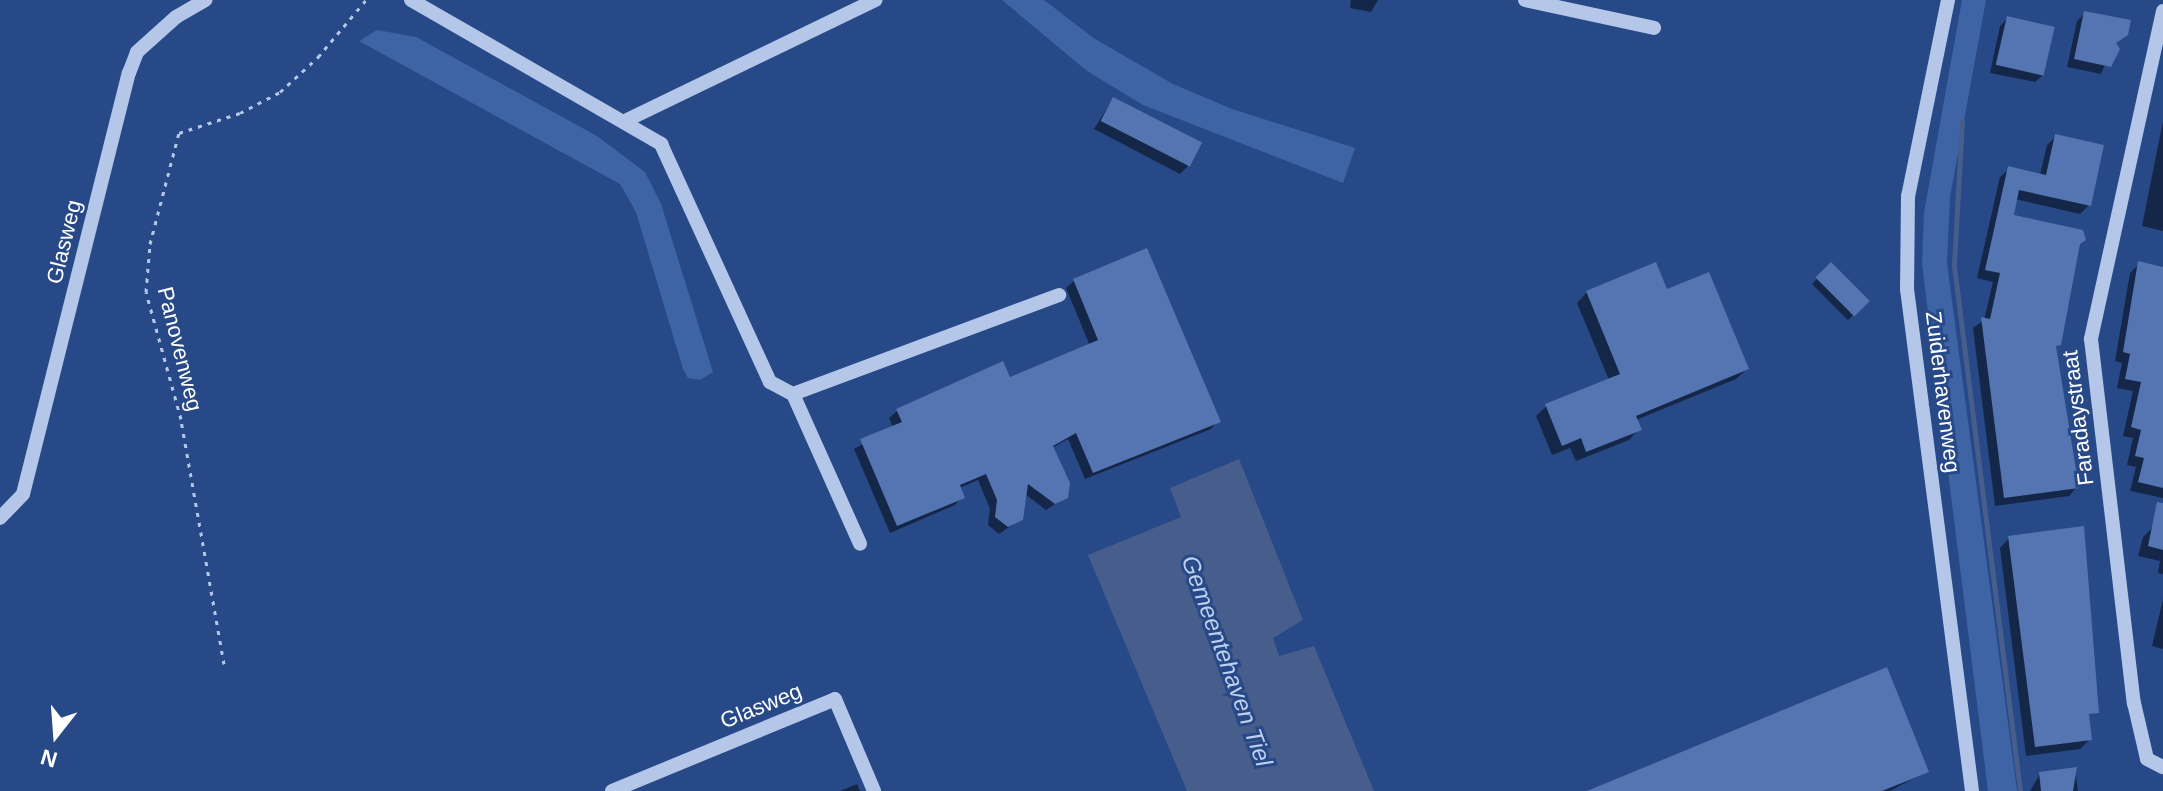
<!DOCTYPE html>
<style>
body{margin:0}
#map{position:relative;width:2163px;height:791px;overflow:hidden;background:#274988;font-family:Arial,sans-serif}
div>[style]{position:absolute}
.green>*{inset:0;background:#3f64a6}
.water>*{inset:0;background:#475e8c}
.shadow>*{inset:0;background:#0007;transform-origin:0 0}
.stream>*{height:5px;margin:-2.5px;padding:0 2.5px;transform-origin:2.5px;border-radius:2.5px;background:#475e8c}
.building>*{inset:0;background:#5475b1;transform-origin:0 0}
.path>*{height:3px;margin-top:-1.5px;transform-origin:0;background:repeating-linear-gradient(90deg,#b4c7e9 0 4px,transparent 0 10px)}
.minor>*{height:14px;margin:-7px;padding:0 7px;transform-origin:7px;border-radius:7px;background:#b4c7e9}
span{translate:-50% -50%;white-space:nowrap;text-align:center;line-height:1.15;-webkit-text-stroke:6px #274988;paint-order:stroke}
.street-label{font-size:22px;color:#fff}
.water-label{font-size:24px;color:#c0d1f0;font-style:italic}
.north{position:absolute;left:16px;top:695px;width:80px;height:80px;-webkit-text-stroke:6px #274988;paint-order:stroke;rotate:197deg;font-size:22px;font-weight:700;line-height:32px;text-align:center;color:#fff}
.north::after{content:'';display:block;margin:auto;width:28px;height:36px;background:#fff;clip-path:polygon(50% 0,100% 100%,50% 72%,0 100%)}
</style>
<div id="map">
<div class="green">
<div style="clip-path:polygon(1002px 0,1044px 0,1095px 39px,1173px 84px,1232px 109px,1355px 148px,1343px 183px,1143px 105px,1087px 71px)"></div>
<div style="clip-path:polygon(1962px 0,1986px 0,1950px 197px,1947px 263px,2017px 791px,1988px 791px,1922px 264px,1924px 213px)"></div>
<div style="clip-path:polygon(377px 30px,416px 37px,597px 136px,645px 172px,661px 204px,713px 372px,700px 380px,688px 378px,683px 369px,636px 212px,620px 184px,359px 41px)"></div>
</div>
<div class="water">
<div style="clip-path:polygon(1239px 459px,1303px 620px,1273px 638px,1279px 656px,1314px 646px,1374px 791px,1187px 791px,1088px 555px,1181px 517px,1170px 488px)"></div>
</div>
<div class="shadow">
<div style="clip-path:polygon(1351px 0,1378px 0,1371px 12px,1350px 8px)"></div>
<div style="clip-path:polygon(2085px 13px,2126px 34px,2114px 45px,2101px 74px,2067px 67px,2077px 21px)"></div>
<div style="clip-path:polygon(2007px 19px,2043px 75px,2035px 82px,1990px 73px,2000px 26px)"></div>
<div style="clip-path:polygon(1113px 99px,1188px 166px,1180px 174px,1094px 129px)"></div>
<div style="clip-path:polygon(2163px 121px,2163px 231px,2142px 226px)"></div>
<div style="clip-path:polygon(2056px 136px,2089px 205px,2080px 214px,2015px 199px,2011px 216px,2078px 245px,2054px 349px,2077px 487px,2069px 496px,1995px 506px,1973px 328px,1984px 320px,1993px 282px,1977px 278px,2000px 177px,2009px 169px,2040px 175px,2047px 145px)"></div>
<div style="clip-path:polygon(2139px 264px,2163px 269px,2163px 498px,2130px 491px,2136px 467px,2127px 465px,2133px 438px,2123px 436px,2133px 391px,2117px 388px,2122px 363px,2115px 361px,2130px 273px)"></div>
<div style="left:1831px;top:265px;width:51px;height:27px;rotate:45deg"></div>
<div style="clip-path:polygon(1074px 281px,1218px 421px,1211px 429px,1085px 479px,1068px 439px,1052px 448px,1066px 497px,1046px 510px,1025px 494px,1021px 519px,999px 534px,988px 525px,990px 509px,978px 480px,959px 488px,962px 497px,955px 505px,890px 533px,854px 449px,893px 427px,889px 418px,897px 411px,1009px 380px,1090px 346px,1066px 288px)"></div>
<div style="clip-path:polygon(1587px 292px,1666px 292px,1747px 369px,1736px 379px,1636px 420px,1639px 429px,1629px 440px,1576px 461px,1570px 448px,1552px 455px,1536px 416px,1547px 406px,1609px 380px,1577px 303px)"></div>
<div style="clip-path:polygon(2153px 527px,2163px 529px,2163px 574px,2158px 573px,2160px 561px,2138px 556px,2143px 537px)"></div>
<div style="clip-path:polygon(2009px 538px,2096px 708px,2087px 717px,2090px 739px,2080px 749px,2026px 756px,2000px 548px)"></div>
<div style="clip-path:polygon(2163px 599px,2163px 649px,2152px 646px)"></div>
<div style="clip-path:polygon(2075px 770px,2078px 791px,2030px 791px,2040px 774px)"></div>
<div style="clip-path:polygon(1927px 771px,1890px 791px,1592px 791px)"></div>
<div style="clip-path:polygon(857px 784px,860px 791px,840px 791px)"></div>
</div>
<div class="stream">
<div style="left:1962px;top:121px;width:145px;rotate:93.2deg"></div>
<div style="left:1954px;top:266px;width:529px;rotate:82.83deg"></div>
</div>
<div class="building">
<div style="clip-path:polygon(2084px 11px,2131px 20px,2128px 35px,2116px 43px,2120px 49px,2111px 67px,2074px 59px)"></div>
<div style="left:2007px;top:16px;width:49px;height:50px;rotate:13deg"></div>
<div style="left:1113px;top:97px;width:100px;height:27px;rotate:27deg"></div>
<div style="clip-path:polygon(2055px 134px,2104px 145px,2091px 206px,2019px 190px,2014px 215px,2083px 230px,2086px 240px,2080px 244px,2061px 345px,2056px 346px,2079px 488px,2004px 498px,1981px 317px,1990px 319px,2000px 273px,1985px 270px,2008px 166px,2046px 175px)"></div>
<div style="clip-path:polygon(1147px 248px,1221px 422px,1093px 473px,1076px 433px,1053px 446px,1070px 483px,1068px 498px,1055px 504px,1028px 484px,1023px 520px,1008px 527px,995px 517px,997px 500px,986px 474px,960px 485px,965px 498px,897px 526px,860px 439px,902px 422px,896px 409px,1003px 361px,1010px 377px,1098px 340px,1073px 279px)"></div>
<div style="clip-path:polygon(2138px 261px,2163px 267px,2163px 488px,2138px 482px,2144px 458px,2135px 456px,2141px 430px,2131px 427px,2141px 382px,2125px 379px,2130px 354px,2123px 352px)"></div>
<div style="clip-path:polygon(1656px 262px,1667px 289px,1709px 272px,1749px 369px,1636px 416px,1642px 430px,1586px 452px,1581px 438px,1562px 446px,1545px 404px,1620px 374px,1586px 291px)"></div>
<div style="left:1831px;top:262px;width:55px;height:22px;rotate:45deg"></div>
<div style="clip-path:polygon(2157px 502px,2163px 503px,2163px 550px,2148px 546px)"></div>
<div style="clip-path:polygon(2084px 526px,2099px 713px,2089px 714px,2092px 740px,2035px 747px,2008px 536px)"></div>
<div style="clip-path:polygon(1887px 667px,1929px 772px,1882px 791px,1587px 791px)"></div>
<div style="clip-path:polygon(2077px 767px,2073px 791px,2041px 791px,2039px 772px)"></div>
</div>
<div class="path">
<div style="left:224px;top:664px;width:249px;rotate:-100deg"></div>
<div style="left:181px;top:419px;width:132px;rotate:-105.4deg"></div>
<div style="left:146px;top:292px;width:48px;rotate:-85.2deg"></div>
<div style="left:150px;top:244px;width:115px;rotate:-75.4deg"></div>
<div style="left:179px;top:133px;width:64px;rotate:-18.2deg"></div>
<div style="left:240px;top:113px;width:45px;rotate:-27.7deg"></div>
<div style="left:280px;top:92px;width:52px;rotate:-42.6deg"></div>
<div style="left:318px;top:57px;width:75px;rotate:-49.9deg"></div>
</div>
<div class="minor">
<div style="left:411px;top:0;width:289px;rotate:29.9deg"></div>
<div style="left:661px;top:144px;width:262px;rotate:65.4deg"></div>
<div style="left:770px;top:382px;width:26px;rotate:28deg"></div>
<div style="left:793px;top:394px;width:164px;rotate:65.9deg"></div>
<div style="left:1525px;top:0;width:132px;rotate:12.2deg"></div>
<div style="left:1948px;top:0;width:200px;rotate:101.5deg"></div>
<div style="left:1908px;top:196px;width:93px;rotate:90.6deg"></div>
<div style="left:1907px;top:289px;width:506px;rotate:82.62deg"></div>
<div style="left:2163px;top:11px;width:336px;rotate:102.4deg"></div>
<div style="left:2091px;top:339px;width:367px;rotate:83.3deg"></div>
<div style="left:2134px;top:703px;width:57px;rotate:76.9deg"></div>
<div style="left:2147px;top:759px;width:18px;rotate:27deg"></div>
<div style="left:627px;top:120px;width:276px;rotate:-25.8deg"></div>
<div style="left:793px;top:394px;width:284px;rotate:-20.4deg"></div>
<div style="left:0;top:518px;width:33px;rotate:-46deg"></div>
<div style="left:23px;top:494px;width:434px;rotate:-75.9deg"></div>
<div style="left:129px;top:73px;width:22px;rotate:-69deg"></div>
<div style="left:137px;top:52px;width:52px;rotate:-41.9deg"></div>
<div style="left:176px;top:17px;width:34px;rotate:-30deg"></div>
<div style="left:612px;top:791px;width:241px;rotate:-22.4deg"></div>
<div style="left:835px;top:699px;width:100px;rotate:67deg"></div>
</div>
<div class="street-label">
<span style="left:64px;top:242px;rotate:-76deg">Glasweg</span>
<span style="left:180px;top:349px;rotate:76deg">Panovenweg</span>
<span style="left:1943px;top:392px;rotate:83deg">Zuiderhavenweg</span>
<span style="left:2078px;top:418px;rotate:-97deg">Faradaystraat</span>
<span style="left:761px;top:706px;rotate:-22deg">Glasweg</span>
</div>
<div class="water-label">
<span style="left:1227px;top:661px;rotate:70deg">Gemeentehaven Tiel</span>
</div>
<div class="north">N</div>
</div>
